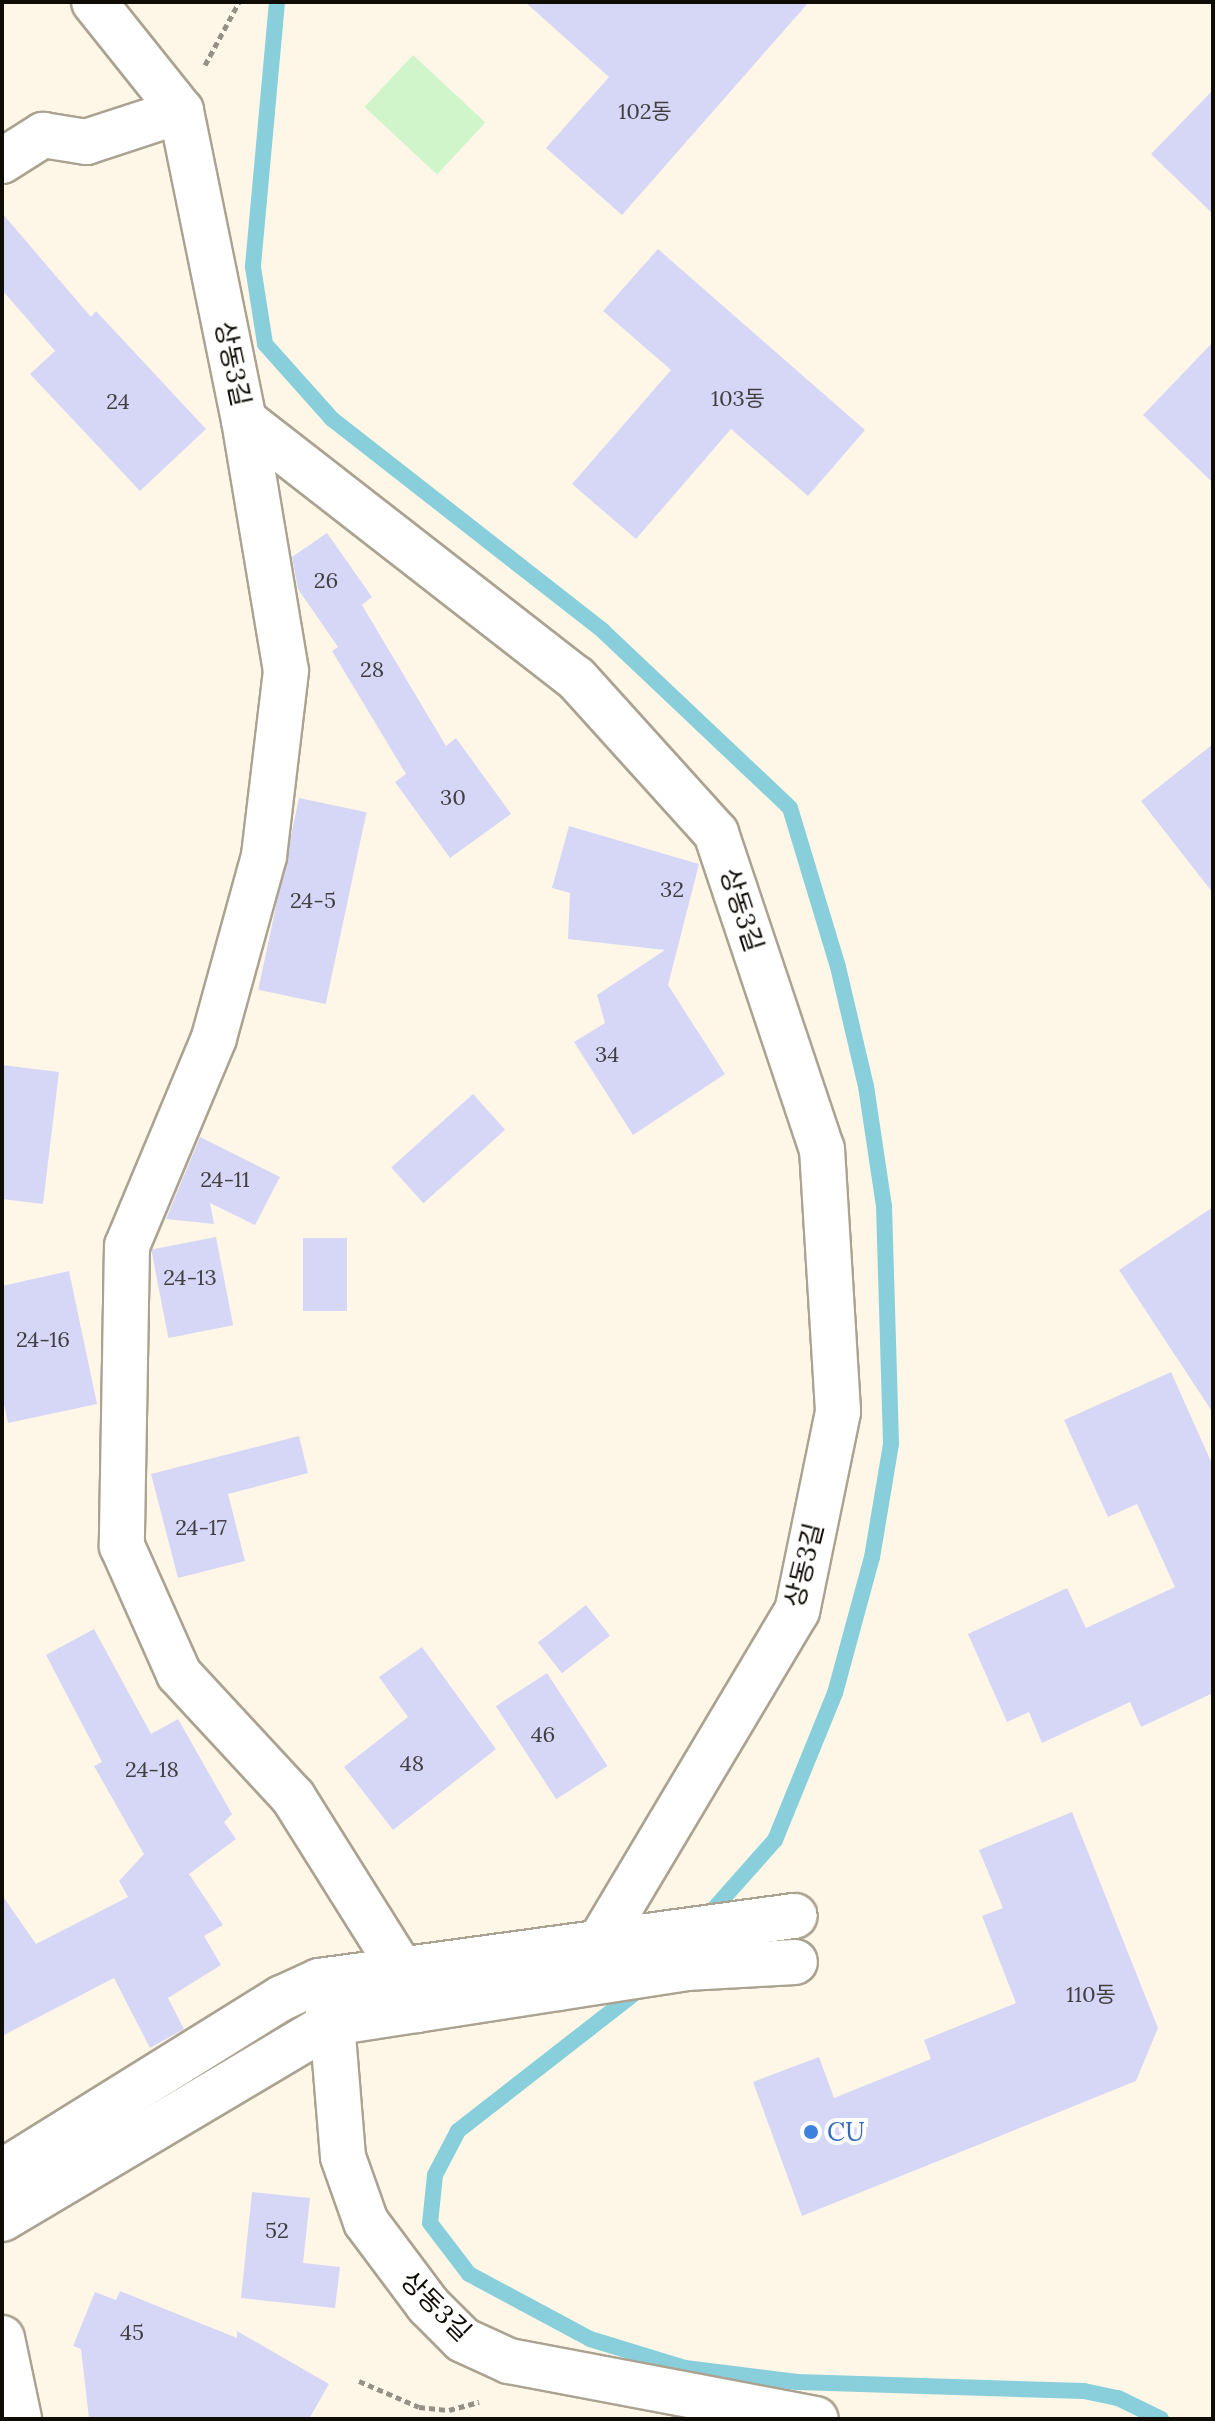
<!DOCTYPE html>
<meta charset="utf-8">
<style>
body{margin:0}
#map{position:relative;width:1215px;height:2421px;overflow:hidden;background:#fef7e8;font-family:Lora,"Noto Sans KR",serif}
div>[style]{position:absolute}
.green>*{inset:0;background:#d1f5ca;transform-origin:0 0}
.stream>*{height:16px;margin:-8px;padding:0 8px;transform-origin:8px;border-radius:8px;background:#88cfdb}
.building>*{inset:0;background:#d6d7f6;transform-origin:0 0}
.path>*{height:5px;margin-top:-2.5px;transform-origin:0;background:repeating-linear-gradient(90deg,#969186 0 6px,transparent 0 10px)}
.roads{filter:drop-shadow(2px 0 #aba391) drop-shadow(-2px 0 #aba391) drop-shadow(0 2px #aba391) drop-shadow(0 -2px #aba391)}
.minor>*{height:44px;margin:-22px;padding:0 22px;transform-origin:22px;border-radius:22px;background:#fff}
.major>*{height:44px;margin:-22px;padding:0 22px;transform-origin:22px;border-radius:22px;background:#fff}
.dots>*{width:22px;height:22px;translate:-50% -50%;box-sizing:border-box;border:4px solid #fff;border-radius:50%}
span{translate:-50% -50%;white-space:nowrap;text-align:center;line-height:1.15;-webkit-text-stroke:8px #fff;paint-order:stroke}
.number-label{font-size:22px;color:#413f42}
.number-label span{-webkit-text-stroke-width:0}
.street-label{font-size:26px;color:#0f0c06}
.shop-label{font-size:26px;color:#366cbe}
.left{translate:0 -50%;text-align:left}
.frame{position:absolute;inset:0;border:4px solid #0f0c06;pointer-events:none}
</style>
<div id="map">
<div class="green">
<div style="left:413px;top:55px;width:99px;height:71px;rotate:43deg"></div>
</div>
<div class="stream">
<div style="left:277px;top:2px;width:266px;rotate:95.2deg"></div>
<div style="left:253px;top:267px;width:78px;rotate:81.1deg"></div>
<div style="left:265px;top:344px;width:101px;rotate:48.2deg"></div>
<div style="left:332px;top:419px;width:344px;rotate:38deg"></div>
<div style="left:603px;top:631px;width:257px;rotate:43.4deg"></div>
<div style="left:790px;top:808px;width:166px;rotate:73.2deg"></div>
<div style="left:838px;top:967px;width:122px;rotate:76.8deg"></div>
<div style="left:866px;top:1086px;width:121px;rotate:81.5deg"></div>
<div style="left:884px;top:1206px;width:238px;rotate:88.3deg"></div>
<div style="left:891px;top:1444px;width:115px;rotate:99.5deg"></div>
<div style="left:872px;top:1557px;width:141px;rotate:105.2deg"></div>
<div style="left:835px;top:1693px;width:159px;rotate:112.2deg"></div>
<div style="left:775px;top:1840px;width:108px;rotate:131.6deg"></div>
<div style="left:644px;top:1986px;width:236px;rotate:142.1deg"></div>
<div style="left:458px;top:2131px;width:50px;rotate:117.6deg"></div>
<div style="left:435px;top:2175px;width:48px;rotate:95.9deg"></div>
<div style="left:430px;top:2223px;width:64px;rotate:52.6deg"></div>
<div style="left:469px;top:2274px;width:137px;rotate:28.2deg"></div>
<div style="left:590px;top:2339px;width:99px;rotate:17deg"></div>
<div style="left:685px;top:2368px;width:113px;rotate:7.1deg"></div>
<div style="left:797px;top:2382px;width:287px;rotate:1.8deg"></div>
<div style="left:1084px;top:2391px;width:35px;rotate:12deg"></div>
<div style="left:1118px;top:2398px;width:48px;rotate:26deg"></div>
</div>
<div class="building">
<div style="clip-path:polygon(525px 2px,809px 2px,622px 215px,546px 148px,609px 77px)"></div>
<div style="clip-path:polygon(1213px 90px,1213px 214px,1151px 154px)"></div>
<div style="clip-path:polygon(2px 213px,91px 317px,96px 311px,206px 429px,140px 491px,30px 374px,55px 351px,2px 290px)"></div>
<div style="clip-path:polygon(658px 249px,865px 430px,808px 496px,731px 429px,636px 539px,572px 484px,671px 370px,603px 311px)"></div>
<div style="clip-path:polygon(1213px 342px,1213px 483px,1143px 415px)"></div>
<div style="clip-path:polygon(327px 533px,372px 597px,362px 605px,446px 746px,456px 738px,511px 814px,450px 858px,395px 782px,406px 774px,332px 651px,338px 647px,298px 589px,292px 557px)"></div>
<div style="clip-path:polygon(1213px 744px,1213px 893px,1141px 801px)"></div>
<div style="left:299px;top:798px;width:69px;height:196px;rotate:12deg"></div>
<div style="clip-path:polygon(569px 826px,699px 864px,668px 985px,725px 1074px,633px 1135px,574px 1042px,605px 1023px,597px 995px,665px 950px,568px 939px,570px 893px,552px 888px)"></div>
<div style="clip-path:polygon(2px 1065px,59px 1072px,43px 1204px,2px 1199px)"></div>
<div style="left:473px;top:1094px;width:48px;height:110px;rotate:48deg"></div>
<div style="clip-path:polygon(200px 1137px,280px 1177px,255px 1225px,210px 1203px,214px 1224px,166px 1219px)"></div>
<div style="clip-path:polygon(1213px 1207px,1213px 1413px,1119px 1270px)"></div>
<div style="left:216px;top:1237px;width:90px;height:66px;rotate:79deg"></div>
<div style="left:303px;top:1238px;width:44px;height:73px"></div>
<div style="clip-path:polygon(69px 1271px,97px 1404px,8px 1423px,2px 1394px,2px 1286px)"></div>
<div style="clip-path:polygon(1171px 1372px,1213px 1466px,1213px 1693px,1141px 1727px,1130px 1702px,1042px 1743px,1029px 1712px,1007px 1722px,968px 1634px,1067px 1588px,1086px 1628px,1175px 1587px,1137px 1504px,1108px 1517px,1064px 1420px)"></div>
<div style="clip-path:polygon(299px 1436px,308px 1473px,228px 1494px,245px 1561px,178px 1578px,151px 1474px)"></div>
<div style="left:586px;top:1605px;width:39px;height:61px;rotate:52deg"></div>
<div style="clip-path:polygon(94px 1629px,151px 1734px,178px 1719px,232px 1814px,224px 1822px,236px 1839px,189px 1874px,223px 1925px,204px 1936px,221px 1965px,168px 1998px,184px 2029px,150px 2048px,114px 1978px,2px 2036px,2px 1895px,36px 1944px,128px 1897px,119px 1881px,144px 1854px,94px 1766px,102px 1762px,46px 1655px)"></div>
<div style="clip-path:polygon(422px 1647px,496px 1749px,393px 1830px,344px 1767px,408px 1717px,379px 1677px)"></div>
<div style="left:547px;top:1673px;width:111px;height:61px;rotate:57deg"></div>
<div style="clip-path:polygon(1072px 1812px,1158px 2028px,1136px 2081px,802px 2216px,753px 2082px,819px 2057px,834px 2098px,931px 2059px,924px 2040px,1016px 2003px,982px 1916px,1003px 1908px,979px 1850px)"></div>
<div style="clip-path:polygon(252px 2192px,310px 2198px,303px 2263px,340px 2267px,335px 2308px,241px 2298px)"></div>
<div style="clip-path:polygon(120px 2291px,237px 2338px,237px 2331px,329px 2384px,309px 2419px,89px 2419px,81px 2349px,73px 2346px,95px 2292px,116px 2300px)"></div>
</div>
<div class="path">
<div style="left:205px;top:65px;width:72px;rotate:-61.6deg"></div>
<div style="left:359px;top:2381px;width:65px;rotate:23.4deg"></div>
<div style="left:419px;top:2407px;width:30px;rotate:6deg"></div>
<div style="left:449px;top:2410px;width:31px;rotate:-15deg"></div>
</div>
<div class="roads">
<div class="minor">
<div style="left:94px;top:2px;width:139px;rotate:51.4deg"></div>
<div style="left:181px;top:111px;width:315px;rotate:78.5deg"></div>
<div style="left:244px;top:420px;width:420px;rotate:37.9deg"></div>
<div style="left:576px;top:678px;width:209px;rotate:47.9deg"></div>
<div style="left:716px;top:833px;width:333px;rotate:71.5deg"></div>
<div style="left:822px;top:1149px;width:263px;rotate:86.5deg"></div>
<div style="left:838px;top:1412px;width:203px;rotate:101.6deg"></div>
<div style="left:797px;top:1611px;width:384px;rotate:120.8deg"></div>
<div style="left:600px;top:1941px;width:63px;rotate:131.8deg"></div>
<div style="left:2px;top:161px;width:49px;rotate:-32.4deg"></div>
<div style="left:43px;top:135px;width:44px;rotate:9.2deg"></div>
<div style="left:86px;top:142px;width:100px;rotate:-18.1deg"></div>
<div style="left:244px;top:420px;width:254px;rotate:80.5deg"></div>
<div style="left:286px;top:671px;width:186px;rotate:96.8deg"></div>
<div style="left:264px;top:856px;width:189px;rotate:105.4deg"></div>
<div style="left:214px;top:1038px;width:225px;rotate:112.7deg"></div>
<div style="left:127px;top:1246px;width:300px;rotate:91deg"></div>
<div style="left:122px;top:1546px;width:140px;rotate:66deg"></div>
<div style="left:179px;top:1674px;width:168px;rotate:47.2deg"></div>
<div style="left:293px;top:1797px;width:203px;rotate:57.9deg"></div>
<div style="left:401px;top:1969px;width:44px;rotate:69.9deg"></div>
<div style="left:325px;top:1998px;width:26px;rotate:74deg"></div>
<div style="left:332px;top:2023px;width:134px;rotate:85.3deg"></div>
<div style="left:343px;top:2157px;width:69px;rotate:70.5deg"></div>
<div style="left:366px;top:2222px;width:104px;rotate:53.2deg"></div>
<div style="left:428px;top:2305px;width:49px;rotate:45deg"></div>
<div style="left:463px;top:2340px;width:51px;rotate:24.5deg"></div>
<div style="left:509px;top:2361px;width:312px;rotate:10.7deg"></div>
<div style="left:2px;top:2172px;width:330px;rotate:-31.9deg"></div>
<div style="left:282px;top:1998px;width:41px;rotate:-24.7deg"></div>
<div style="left:319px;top:1981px;width:480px;rotate:-7.8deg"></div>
<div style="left:2px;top:2219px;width:384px;rotate:-30.7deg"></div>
<div style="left:332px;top:2023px;width:358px;rotate:-8.8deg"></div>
<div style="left:686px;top:1968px;width:109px;rotate:-3.2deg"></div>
</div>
<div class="major">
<div style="left:2px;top:2338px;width:83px;rotate:78.1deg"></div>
</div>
</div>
<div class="dots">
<div style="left:811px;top:2132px;background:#3f7fe0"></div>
</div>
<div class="number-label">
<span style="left:645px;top:112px">102동</span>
<span style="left:738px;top:399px">103동</span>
<span style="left:118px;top:402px">24</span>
<span style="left:326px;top:581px">26</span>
<span style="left:372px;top:670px">28</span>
<span style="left:453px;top:798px">30</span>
<span style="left:672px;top:890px">32</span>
<span style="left:313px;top:901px">24-5</span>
<span style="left:607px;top:1055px">34</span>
<span style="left:225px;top:1180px">24-11</span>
<span style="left:190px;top:1278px">24-13</span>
<span style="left:43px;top:1340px">24-16</span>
<span style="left:201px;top:1528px">24-17</span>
<span style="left:543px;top:1735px">46</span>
<span style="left:412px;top:1764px">48</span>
<span style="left:152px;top:1770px">24-18</span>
<span style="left:1091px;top:1995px">110동</span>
<span style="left:277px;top:2231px">52</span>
<span style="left:132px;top:2333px">45</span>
</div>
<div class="street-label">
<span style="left:233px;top:364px;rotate:78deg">상동3길</span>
<span style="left:742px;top:910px;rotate:72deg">상동3길</span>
<span style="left:804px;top:1565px;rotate:-76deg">상동3길</span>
<span style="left:436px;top:2306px;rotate:45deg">상동3길</span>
</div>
<div class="shop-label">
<span class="left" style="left:827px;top:2132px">CU</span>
</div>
<div class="frame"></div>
</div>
